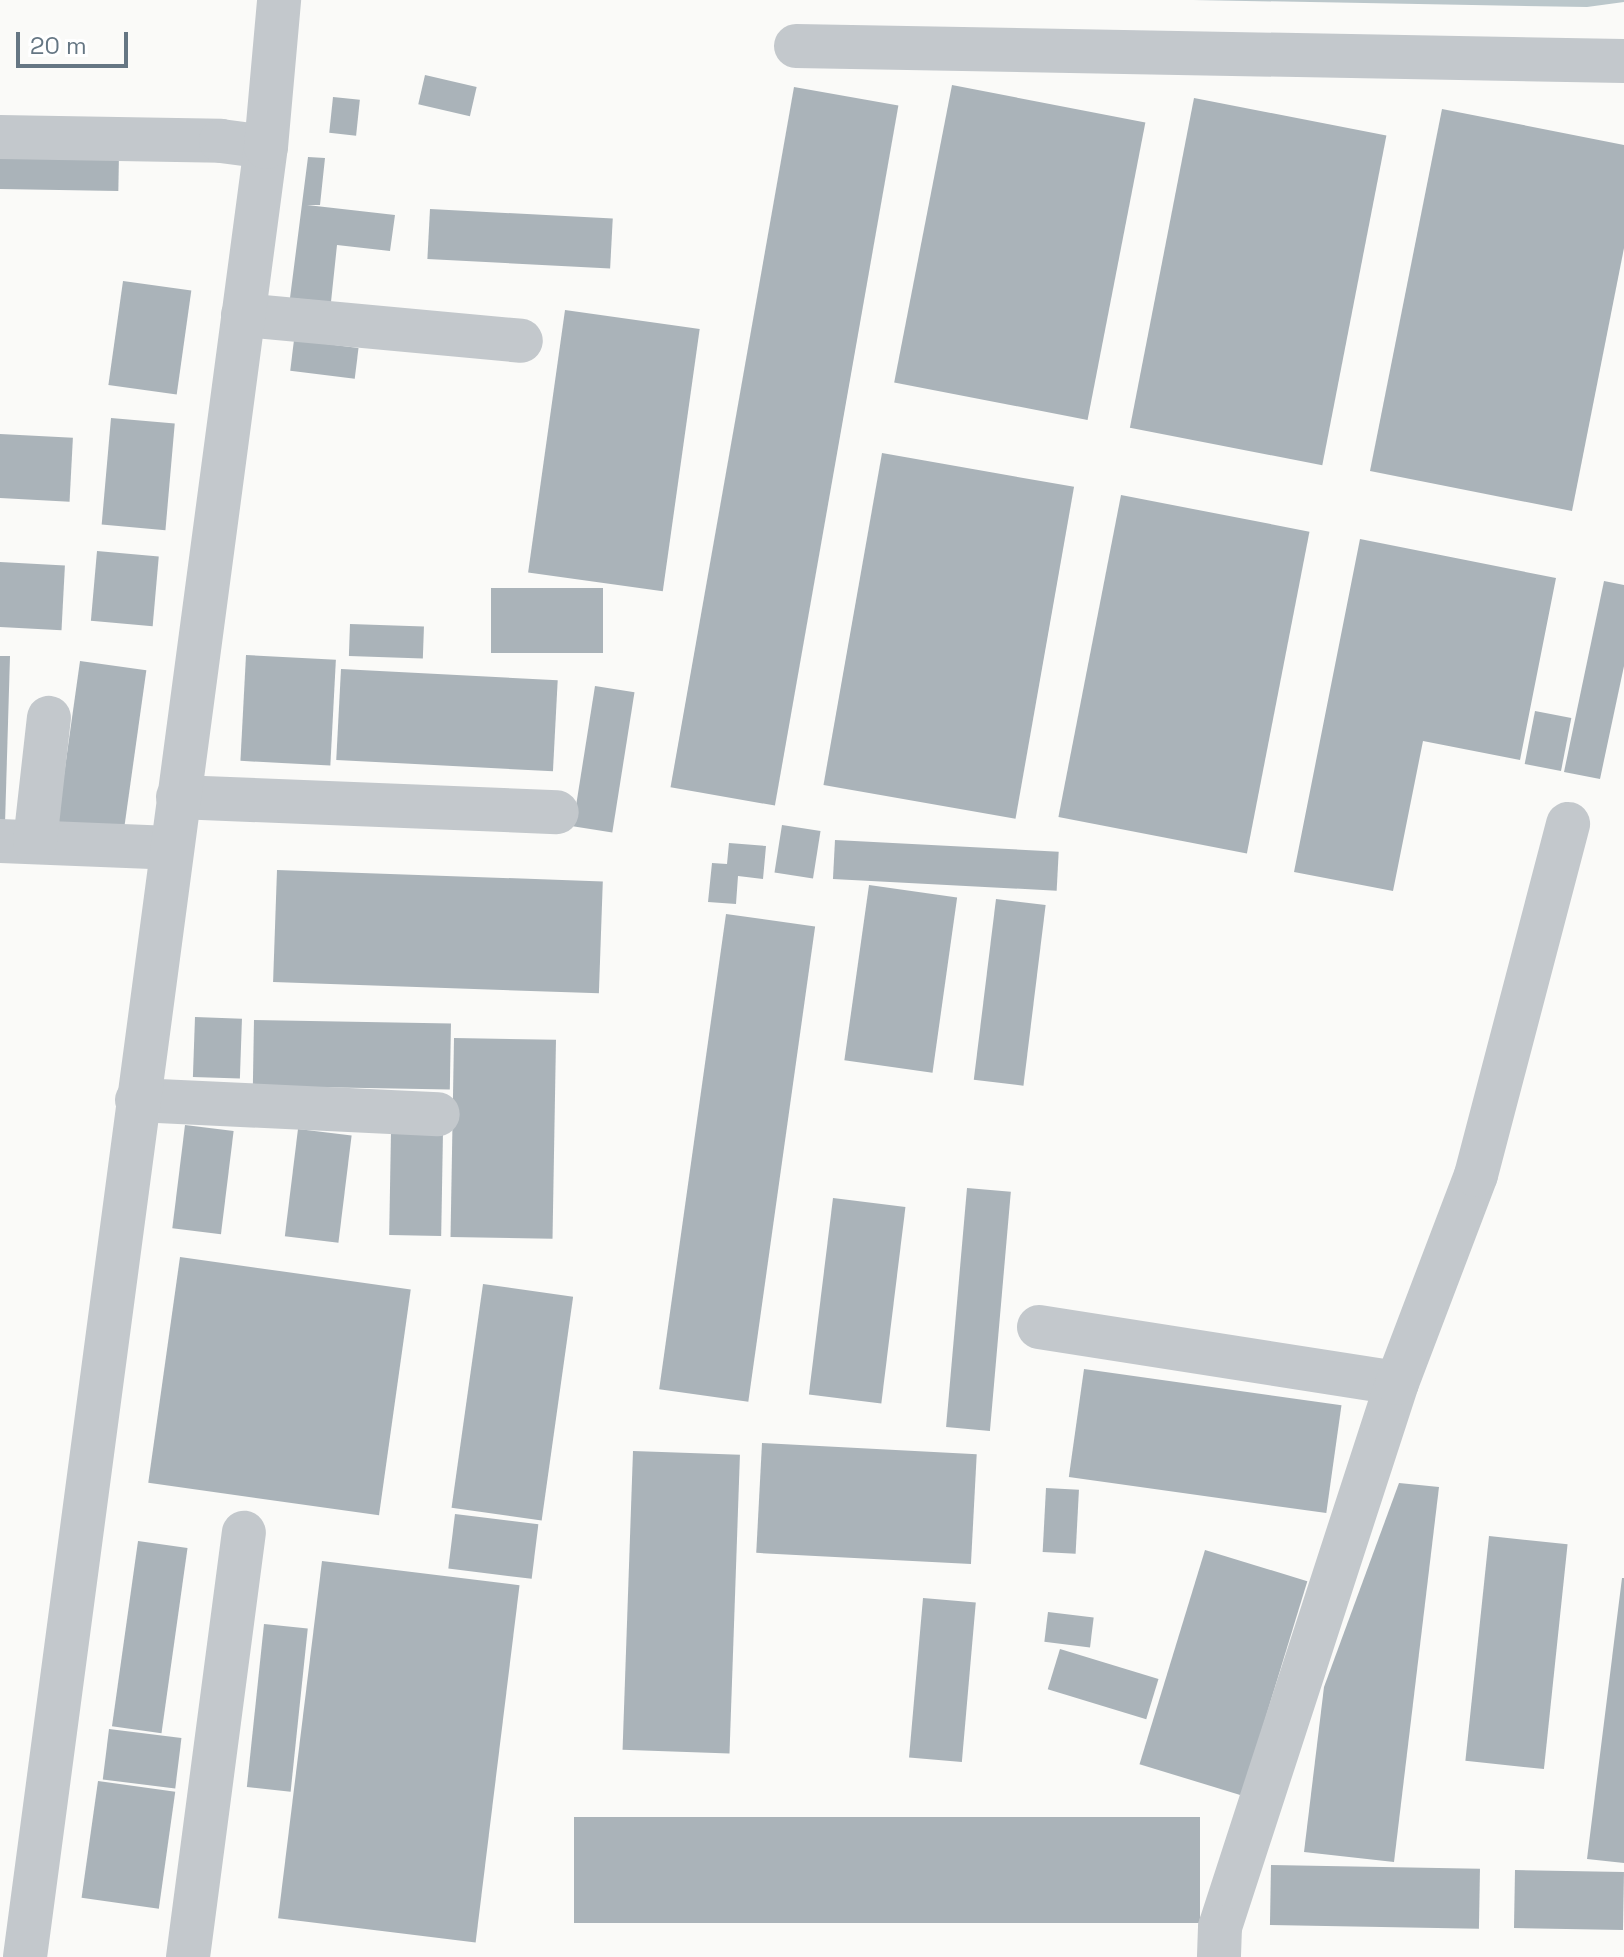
<!DOCTYPE html>
<style>
body{margin:0}
#map{position:relative;width:1624px;height:1957px;overflow:hidden;background:#fafaf8;font-family:"Space Grotesk",sans-serif}
div>[style]{position:absolute}
.water>*{inset:0;background:#bbc7cb}
.building>*{inset:0;background:#aab3b9;transform-origin:0 0}
.minor>*{height:44px;margin:-22px;padding:0 22px;transform-origin:22px;border-radius:22px;background:#c3c8cc}
span{translate:-50% -50%;white-space:nowrap;text-align:center;line-height:1.15;-webkit-text-stroke:8px #fff;paint-order:stroke}
.scale{position:absolute;left:16px;top:32px;width:112px;height:36px;box-sizing:border-box;border:4px solid #657683;border-top:0;padding-left:10px;font-size:24px;line-height:28px;white-space:nowrap;color:#657683;-webkit-text-stroke:6px #fff;paint-order:stroke}
</style>
<div id="map">
<div class="water">
<div style="clip-path:polygon(1193px 0,1624px 0,1624px 2px,1587px 7px)"></div>
</div>
<div class="building">
<div style="left:425px;top:75px;width:53px;height:30px;rotate:13deg"></div>
<div style="left:952px;top:85px;width:197px;height:303px;rotate:11deg"></div>
<div style="left:794px;top:87px;width:106px;height:711px;rotate:10deg"></div>
<div style="left:333px;top:97px;width:27px;height:36px;rotate:6deg"></div>
<div style="left:1194px;top:98px;width:196px;height:336px;rotate:11deg"></div>
<div style="clip-path:polygon(1442px 109px,1624px 145px,1624px 248px,1572px 511px,1370px 471px)"></div>
<div style="left:0;top:152px;width:119px;height:37px;rotate:1deg"></div>
<div style="clip-path:polygon(308px 157px,325px 158px,320px 205px,307px 205px,395px 215px,390px 251px,337px 245px,331px 302px,290px 298px)"></div>
<div style="left:430px;top:209px;width:183px;height:50px;rotate:3deg"></div>
<div style="left:123px;top:281px;width:69px;height:105px;rotate:8deg"></div>
<div style="left:565px;top:310px;width:136px;height:265px;rotate:8deg"></div>
<div style="left:294px;top:340px;width:65px;height:31px;rotate:7deg"></div>
<div style="left:111px;top:418px;width:64px;height:107px;rotate:5deg"></div>
<div style="left:0;top:434px;width:73px;height:64px;rotate:3deg"></div>
<div style="left:882px;top:453px;width:195px;height:337px;rotate:10deg"></div>
<div style="left:1121px;top:495px;width:192px;height:328px;rotate:11deg"></div>
<div style="clip-path:polygon(1360px 539px,1556px 578px,1520px 760px,1423px 741px,1393px 891px,1294px 872px)"></div>
<div style="left:97px;top:551px;width:62px;height:70px;rotate:5deg"></div>
<div style="left:0;top:562px;width:65px;height:65px;rotate:3deg"></div>
<div style="clip-path:polygon(1604px 581px,1624px 585px,1624px 666px,1600px 779px,1564px 772px)"></div>
<div style="left:491px;top:588px;width:112px;height:65px"></div>
<div style="left:350px;top:624px;width:74px;height:32px;rotate:2deg"></div>
<div style="left:246px;top:655px;width:90px;height:106px;rotate:3deg"></div>
<div style="clip-path:polygon(0 656px,10px 656px,5px 824px,0 824px)"></div>
<div style="left:80px;top:661px;width:67px;height:166px;rotate:8deg"></div>
<div style="left:341px;top:669px;width:217px;height:91px;rotate:3deg"></div>
<div style="left:595px;top:686px;width:40px;height:142px;rotate:9deg"></div>
<div style="left:1535px;top:711px;width:37px;height:54px;rotate:11deg"></div>
<div style="left:782px;top:825px;width:39px;height:48px;rotate:9deg"></div>
<div style="left:835px;top:840px;width:224px;height:39px;rotate:3deg"></div>
<div style="clip-path:polygon(729px 843px,766px 846px,763px 879px,738px 876px,736px 904px,708px 902px,712px 863px,727px 864px)"></div>
<div style="left:277px;top:870px;width:326px;height:112px;rotate:2deg"></div>
<div style="left:869px;top:885px;width:89px;height:177px;rotate:8deg"></div>
<div style="left:996px;top:899px;width:50px;height:182px;rotate:7deg"></div>
<div style="left:726px;top:914px;width:90px;height:480px;rotate:8deg"></div>
<div style="left:195px;top:1017px;width:47px;height:60px;rotate:2deg"></div>
<div style="left:254px;top:1020px;width:197px;height:66px;rotate:1deg"></div>
<div style="left:454px;top:1038px;width:102px;height:199px;rotate:1deg"></div>
<div style="left:185px;top:1125px;width:49px;height:104px;rotate:7deg"></div>
<div style="left:298px;top:1129px;width:54px;height:108px;rotate:7deg"></div>
<div style="left:391px;top:1131px;width:52px;height:104px;rotate:1deg"></div>
<div style="left:967px;top:1188px;width:44px;height:240px;rotate:5deg"></div>
<div style="left:833px;top:1198px;width:73px;height:198px;rotate:7deg"></div>
<div style="left:180px;top:1257px;width:233px;height:228px;rotate:8deg"></div>
<div style="left:483px;top:1284px;width:91px;height:226px;rotate:8deg"></div>
<div style="left:1084px;top:1369px;width:260px;height:109px;rotate:8deg"></div>
<div style="left:762px;top:1443px;width:215px;height:110px;rotate:3deg"></div>
<div style="left:633px;top:1451px;width:107px;height:299px;rotate:2deg"></div>
<div style="clip-path:polygon(1399px 1483px,1439px 1487px,1394px 1862px,1304px 1852px,1324px 1687px)"></div>
<div style="left:1046px;top:1488px;width:33px;height:64px;rotate:3deg"></div>
<div style="left:455px;top:1514px;width:84px;height:55px;rotate:7deg"></div>
<div style="left:1489px;top:1536px;width:79px;height:226px;rotate:6deg"></div>
<div style="left:138px;top:1541px;width:50px;height:187px;rotate:8deg"></div>
<div style="left:1205px;top:1550px;width:107px;height:224px;rotate:17deg"></div>
<div style="left:322px;top:1561px;width:199px;height:360px;rotate:7deg"></div>
<div style="clip-path:polygon(1622px 1578px,1624px 1578px,1624px 1863px,1587px 1859px)"></div>
<div style="left:923px;top:1598px;width:53px;height:160px;rotate:5deg"></div>
<div style="left:1048px;top:1612px;width:46px;height:30px;rotate:7deg"></div>
<div style="left:264px;top:1624px;width:44px;height:164px;rotate:6deg"></div>
<div style="left:1060px;top:1649px;width:103px;height:42px;rotate:17deg"></div>
<div style="left:109px;top:1729px;width:73px;height:51px;rotate:7deg"></div>
<div style="left:98px;top:1781px;width:78px;height:118px;rotate:8deg"></div>
<div style="left:574px;top:1817px;width:626px;height:106px"></div>
<div style="left:1271px;top:1865px;width:209px;height:60px;rotate:1deg"></div>
<div style="left:1515px;top:1870px;width:109px;height:58px;rotate:1deg"></div>
</div>
<div class="minor">
<div style="left:796px;top:46px;width:828px;rotate:1.04deg"></div>
<div style="left:0;top:137px;width:221px;rotate:1deg"></div>
<div style="left:221px;top:141px;width:45px;rotate:7.6deg"></div>
<div style="left:243px;top:315px;width:279px;rotate:5.3deg"></div>
<div style="left:178px;top:797px;width:379px;rotate:2.3deg"></div>
<div style="left:0;top:841px;width:171px;rotate:2.3deg"></div>
<div style="left:35px;top:842px;width:125px;rotate:-83.6deg"></div>
<div style="left:137px;top:1100px;width:301px;rotate:2.7deg"></div>
<div style="left:1039px;top:1327px;width:362px;rotate:8.9deg"></div>
<div style="left:1397px;top:1383px;width:572px;rotate:108.02deg"></div>
<div style="left:1220px;top:1927px;width:30px;rotate:92deg"></div>
<div style="left:1397px;top:1383px;width:222px;rotate:-69.2deg"></div>
<div style="left:1476px;top:1175px;width:363px;rotate:-75.3deg"></div>
<div style="left:25px;top:1957px;width:1826px;rotate:-82.42deg"></div>
<div style="left:266px;top:147px;width:148px;rotate:-84.9deg"></div>
<div style="left:188px;top:1957px;width:428px;rotate:-82.5deg"></div>
</div>
<div class="scale">20 m</div>
</div>
